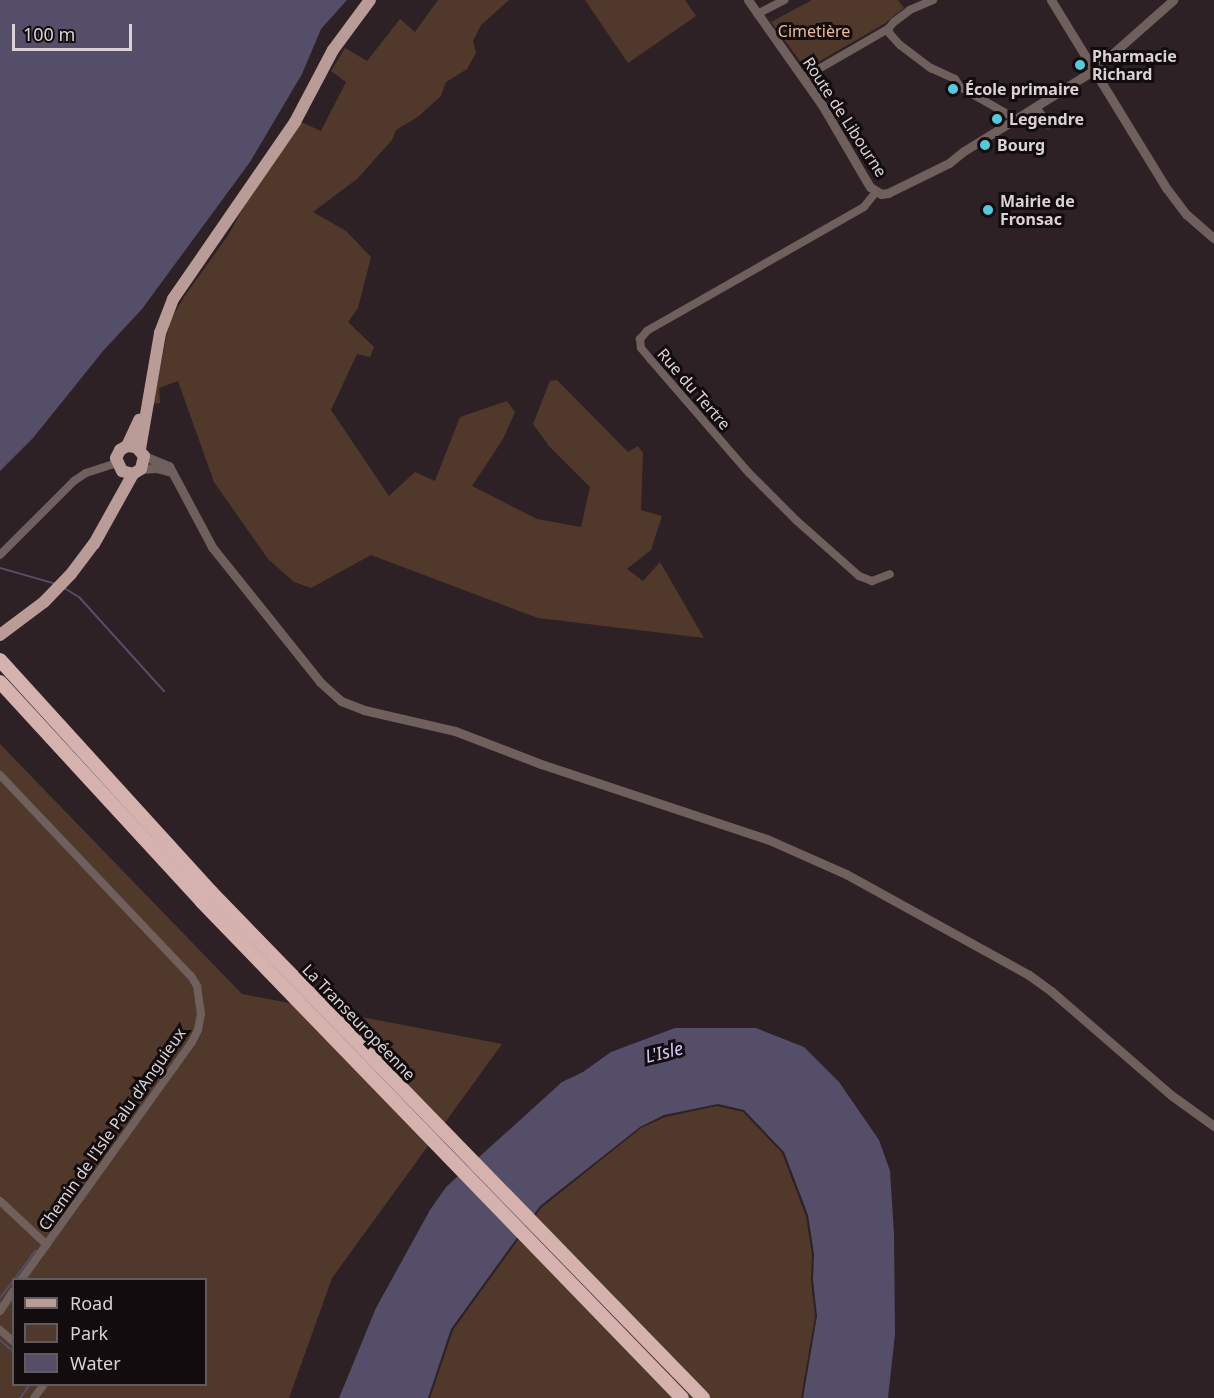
<!DOCTYPE html>
<meta charset="utf-8">
<style>
body{margin:0}
#map{position:relative;width:1214px;height:1398px;overflow:hidden;background:#2d2125;font-family:"Noto Sans",sans-serif}
div>[style]{position:absolute}
.green>*{inset:0;background:#50392a}
.water>*{inset:0;background:#554e68}
.stream>*{height:2px;margin:-1px;padding:0 1px;transform-origin:1px;border-radius:1px;background:#554e68}
.minor>*{height:8px;margin:-4px;padding:0 4px;transform-origin:4px;border-radius:4px;background:#6f605e}
.tertiary>*{height:9px;margin:-4.5px;padding:0 4.5px;transform-origin:4.5px;border-radius:4.5px;background:#6f605e}
.primary>*{height:12px;margin:-6px;padding:0 6px;transform-origin:6px;border-radius:6px;background:#b99b97}
.motorway>*{height:14px;margin:-7px;padding:0 7px;transform-origin:7px;border-radius:7px;background:#d6b2ae}
.dots>*{width:16px;height:16px;translate:-50% -50%;box-sizing:border-box;border:3px solid #120c0e;border-radius:50%}
span{translate:-50% -50%;white-space:nowrap;text-align:center;line-height:1.15;-webkit-text-stroke:6px #120c0e;paint-order:stroke}
.park-label{font-size:16px;color:#edbb9a}
.poi-label{font-size:16px;color:#dad2d4;font-weight:700}
.left{translate:0 -50%;text-align:left}
.street-label{font-size:16px;color:#dad2d4}
.water-label{font-size:18px;color:#d8c9fd;font-style:italic}
.legend{position:absolute;left:12px;top:1278px;width:195px;height:108px;box-sizing:border-box;background:#120c0e;border:2px solid #625b5d;margin:0;padding:8px 10px;list-style:none;font-size:18px;color:#dad2d4}
.legend li{display:flex;align-items:center;gap:12px;height:30px}
.legend b{width:30px;border:2px solid #625b5d}
.scale{position:absolute;left:12px;top:24px;width:120px;height:27px;box-sizing:border-box;border:3px solid #dad2d4;border-top:0;padding-left:8px;font-size:18px;line-height:21px;white-space:nowrap;color:#dad2d4;-webkit-text-stroke:4px #120c0e;paint-order:stroke}
</style>
<div id="map">
<div class="green">
<div style="clip-path:polygon(438px 0,509px 0,481px 25px,473px 41px,476px 53px,467px 69px,446px 82px,441px 96px,419px 116px,396px 130px,392px 140px,357px 179px,313px 212px,346px 231px,371px 257px,358px 308px,348px 322px,374px 347px,370px 357px,357px 354px,331px 410px,389px 496px,415px 472px,435px 481px,460px 417px,507px 401px,515px 412px,503px 439px,472px 486px,537px 519px,581px 527px,590px 487px,549px 446px,533px 424px,550px 381px,557px 380px,628px 452px,638px 446px,643px 453px,641px 510px,662px 516px,651px 550px,627px 569px,643px 581px,660px 562px,704px 638px,538px 618px,371px 555px,311px 588px,294px 582px,268px 559px,214px 482px,178px 381px,159px 388px,160px 403px,153px 404px,169px 323px,184px 297px,229px 234px,250px 195px,301px 122px,321px 131px,346px 82px,331px 71px,345px 48px,367px 61px,400px 19px,415px 32px)"></div>
<div style="clip-path:polygon(585px 0,685px 0,696px 16px,628px 63px)"></div>
<div style="clip-path:polygon(812px 0,898px 0,904px 8px,884px 24px,806px 69px,771px 22px)"></div>
<div style="clip-path:polygon(evenodd,0 744px,242px 994px,502px 1044px,332px 1278px,289px 1398px,0 1398px,0 744px,14px 1280px,206px 1280px,206px 1384px,14px 1384px,14px 1280px)"></div>
<div style="clip-path:polygon(717px 1106px,743px 1112px,782px 1153px,806px 1216px,812px 1255px,811px 1280px,815px 1317px,801px 1398px,430px 1398px,453px 1330px,541px 1208px,641px 1128px,665px 1117px)"></div>
</div>
<div class="water">
<div style="clip-path:polygon(0 0,347px 0,321px 29px,302px 74px,250px 162px,142px 309px,103px 351px,33px 438px,0 471px)"></div>
<div style="clip-path:polygon(675px 1028px,756px 1028px,804px 1047px,839px 1082px,879px 1140px,890px 1171px,894px 1234px,895px 1334px,888px 1398px,803px 1398px,817px 1316px,813px 1280px,814px 1254px,808px 1215px,784px 1152px,744px 1110px,718px 1104px,664px 1115px,640px 1127px,540px 1206px,451px 1329px,428px 1398px,339px 1398px,376px 1308px,430px 1210px,446px 1187px,562px 1082px,583px 1072px,611px 1052px)"></div>
</div>
<div class="stream">
<div style="left:0;top:568px;width:58px;rotate:15.9deg"></div>
<div style="left:64px;top:588px;width:17px;rotate:31deg"></div>
<div style="left:79px;top:597px;width:127px;rotate:47.9deg"></div>
<div style="left:14px;top:1280px;width:37px;rotate:-54deg"></div>
<div style="left:0;top:1298px;width:23px;rotate:-52deg"></div>
<div style="left:0;top:1340px;width:18px;rotate:41deg"></div>
<div style="left:20px;top:1398px;width:17px;rotate:-54deg"></div>
</div>
<div class="minor">
<div style="left:933px;top:0;width:25px;rotate:157deg"></div>
<div style="left:910px;top:10px;width:20px;rotate:143deg"></div>
<div style="left:894px;top:22px;width:9px;rotate:131deg"></div>
<div style="left:888px;top:29px;width:5px;rotate:68deg"></div>
<div style="left:890px;top:34px;width:15px;rotate:48deg"></div>
<div style="left:900px;top:45px;width:39px;rotate:37deg"></div>
<div style="left:931px;top:68px;width:26px;rotate:25deg"></div>
<div style="left:955px;top:79px;width:9px;rotate:58deg"></div>
<div style="left:960px;top:87px;width:64px;rotate:29.7deg"></div>
<div style="left:757px;top:14px;width:31px;rotate:-27deg"></div>
<div style="left:803px;top:78px;width:98px;rotate:-30deg"></div>
<div style="left:1036px;top:107px;width:21px;rotate:55deg"></div>
<div style="left:876px;top:192px;width:19px;rotate:129deg"></div>
<div style="left:864px;top:207px;width:250px;rotate:150.3deg"></div>
<div style="left:647px;top:331px;width:11px;rotate:131deg"></div>
<div style="left:640px;top:339px;width:9px;rotate:84deg"></div>
<div style="left:641px;top:348px;width:16px;rotate:50deg"></div>
<div style="left:651px;top:360px;width:150px;rotate:49.1deg"></div>
<div style="left:749px;top:473px;width:68px;rotate:45deg"></div>
<div style="left:797px;top:521px;width:83px;rotate:41.6deg"></div>
<div style="left:859px;top:576px;width:14px;rotate:21deg"></div>
<div style="left:872px;top:581px;width:19px;rotate:-21deg"></div>
<div style="left:0;top:555px;width:105px;rotate:-45deg"></div>
<div style="left:74px;top:481px;width:14px;rotate:-34deg"></div>
<div style="left:86px;top:473px;width:32px;rotate:-18deg"></div>
<div style="left:0;top:775px;width:277px;rotate:46.5deg"></div>
<div style="left:191px;top:976px;width:12px;rotate:59deg"></div>
<div style="left:197px;top:986px;width:28px;rotate:82deg"></div>
<div style="left:201px;top:1014px;width:16px;rotate:101deg"></div>
<div style="left:198px;top:1030px;width:13px;rotate:117deg"></div>
<div style="left:192px;top:1042px;width:293px;rotate:125.7deg"></div>
<div style="left:0;top:1201px;width:64px;rotate:43.1deg"></div>
<div style="left:0;top:1311px;width:25px;rotate:-56deg"></div>
<div style="left:0;top:1330px;width:18px;rotate:41deg"></div>
<div style="left:34px;top:1398px;width:17px;rotate:-54deg"></div>
</div>
<div class="tertiary">
<div style="left:748px;top:0;width:128px;rotate:54.8deg"></div>
<div style="left:822px;top:105px;width:95px;rotate:59.7deg"></div>
<div style="left:870px;top:187px;width:13px;rotate:32deg"></div>
<div style="left:881px;top:194px;width:7px;rotate:-8deg"></div>
<div style="left:888px;top:193px;width:68px;rotate:-26.2deg"></div>
<div style="left:949px;top:163px;width:19px;rotate:-39deg"></div>
<div style="left:964px;top:151px;width:153px;rotate:-31.9deg"></div>
<div style="left:1094px;top:70px;width:106px;rotate:-41.5deg"></div>
<div style="left:1051px;top:0;width:222px;rotate:58.5deg"></div>
<div style="left:1167px;top:189px;width:31px;rotate:53deg"></div>
<div style="left:1186px;top:214px;width:37px;rotate:41deg"></div>
<div style="left:144px;top:456px;width:27px;rotate:22deg"></div>
<div style="left:169px;top:466px;width:92px;rotate:62deg"></div>
<div style="left:212px;top:547px;width:173px;rotate:51.3deg"></div>
<div style="left:320px;top:682px;width:28px;rotate:42deg"></div>
<div style="left:341px;top:701px;width:25px;rotate:21deg"></div>
<div style="left:364px;top:710px;width:93px;rotate:13deg"></div>
<div style="left:455px;top:731px;width:92px;rotate:21deg"></div>
<div style="left:541px;top:764px;width:238px;rotate:18.4deg"></div>
<div style="left:767px;top:839px;width:86px;rotate:23.9deg"></div>
<div style="left:846px;top:874px;width:209px;rotate:28.9deg"></div>
<div style="left:1029px;top:975px;width:27px;rotate:36deg"></div>
<div style="left:1051px;top:991px;width:159px;rotate:40.9deg"></div>
<div style="left:1171px;top:1095px;width:53px;rotate:35.8deg"></div>
<div style="left:141px;top:469px;width:15px;rotate:-4deg"></div>
<div style="left:156px;top:468px;width:16px;rotate:14deg"></div>
</div>
<div class="primary">
<div style="left:127px;top:446px;width:9px;rotate:6deg"></div>
<div style="left:136px;top:447px;width:12px;rotate:48deg"></div>
<div style="left:144px;top:456px;width:13px;rotate:103deg"></div>
<div style="left:141px;top:469px;width:9px;rotate:148deg"></div>
<div style="left:133px;top:474px;width:11px;rotate:-165deg"></div>
<div style="left:122px;top:471px;width:14px;rotate:-115deg"></div>
<div style="left:116px;top:458px;width:9px;rotate:-63deg"></div>
<div style="left:120px;top:450px;width:8px;rotate:-30deg"></div>
<div style="left:127px;top:446px;width:29px;rotate:-65deg"></div>
<div style="left:140px;top:449px;width:118px;rotate:-80.2deg"></div>
<div style="left:160px;top:333px;width:36px;rotate:-69deg"></div>
<div style="left:173px;top:299px;width:215px;rotate:-55.4deg"></div>
<div style="left:295px;top:122px;width:81px;rotate:-62.2deg"></div>
<div style="left:333px;top:50px;width:62px;rotate:-53.5deg"></div>
<div style="left:0;top:635px;width:55px;rotate:-36.9deg"></div>
<div style="left:44px;top:602px;width:39px;rotate:-46deg"></div>
<div style="left:71px;top:574px;width:38px;rotate:-53deg"></div>
<div style="left:94px;top:544px;width:80px;rotate:-60.9deg"></div>
</div>
<div class="motorway">
<div style="left:0;top:660px;width:314px;rotate:47.7deg"></div>
<div style="left:211px;top:892px;width:706px;rotate:45.8deg"></div>
<div style="left:0;top:682px;width:299px;rotate:47.4deg"></div>
<div style="left:202px;top:902px;width:690px;rotate:45.94deg"></div>
</div>
<div class="dots">
<div style="left:1080px;top:65px;background:#54cade"></div>
<div style="left:953px;top:89px;background:#54cade"></div>
<div style="left:997px;top:119px;background:#54cade"></div>
<div style="left:985px;top:145px;background:#54cade"></div>
<div style="left:988px;top:210px;background:#54cade"></div>
</div>
<div class="park-label">
<span style="left:814px;top:31px">Cimetière</span>
</div>
<div class="poi-label">
<span class="left" style="left:1092px;top:65px">Pharmacie<br>Richard</span>
<span class="left" style="left:965px;top:89px">École primaire</span>
<span class="left" style="left:1009px;top:119px">Legendre</span>
<span class="left" style="left:997px;top:145px">Bourg</span>
<span class="left" style="left:1000px;top:210px">Mairie de<br>Fronsac</span>
</div>
<div class="street-label">
<span style="left:845px;top:117px;rotate:57deg">Route de Libourne</span>
<span style="left:694px;top:389px;rotate:49deg">Rue du Tertre</span>
<span style="left:359px;top:1022px;rotate:46deg">La Transeuropéenne</span>
<span style="left:112px;top:1129px;rotate:-55deg">Chemin de l'Isle Palu d’Anguieux</span>
</div>
<div class="water-label">
<span style="left:664px;top:1052px;rotate:-14deg">L'Isle</span>
</div>
<ul class="legend">
<li><b style="height:8px;background:#b99b97"></b>Road</li>
<li><b style="height:16px;background:#50392a"></b>Park</li>
<li><b style="height:16px;background:#554e68"></b>Water</li>
</ul>
<div class="scale">100 m</div>
</div>
